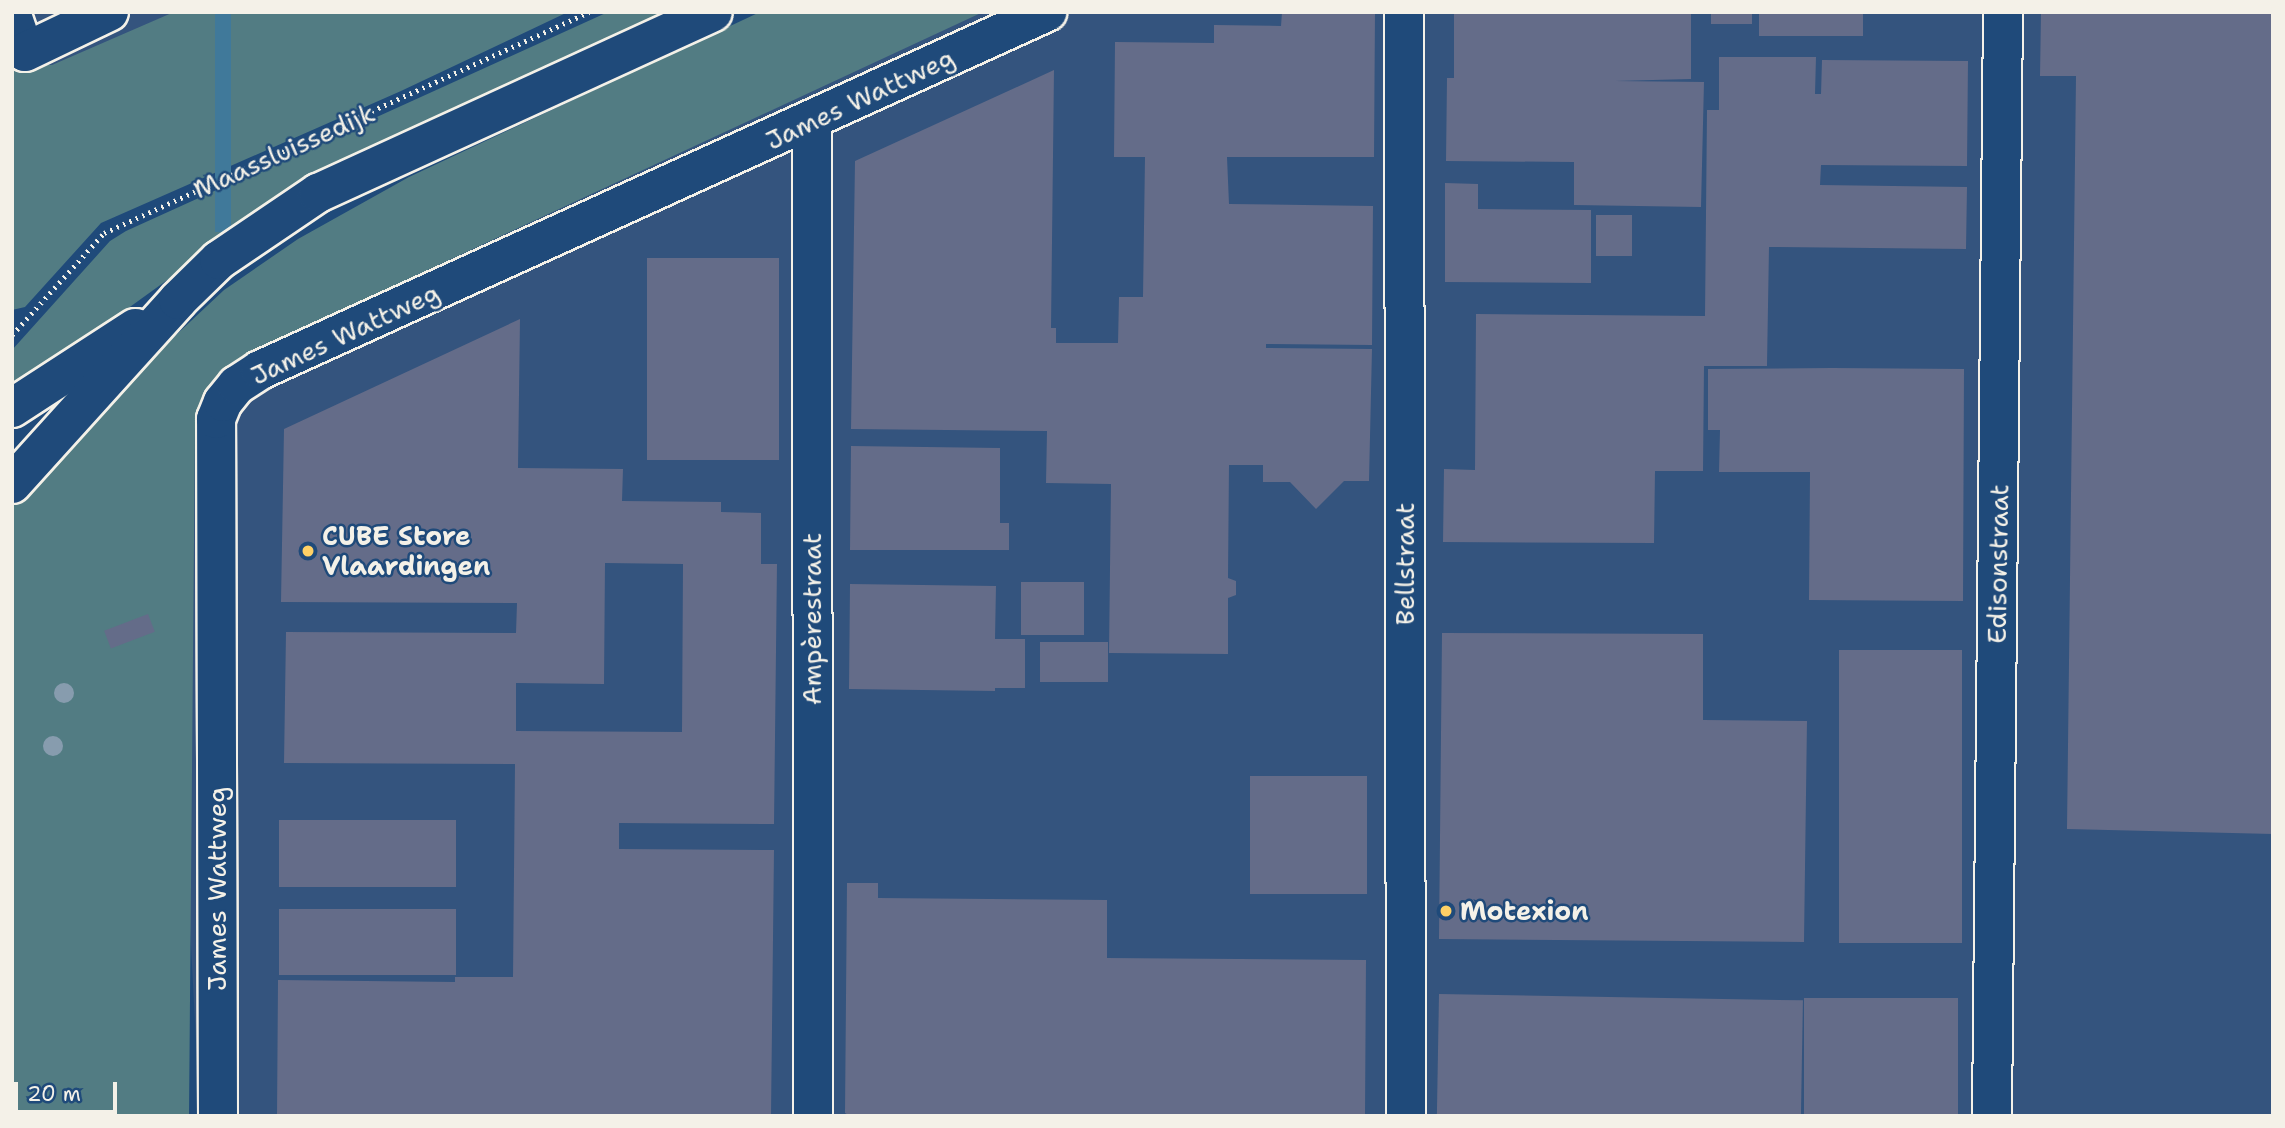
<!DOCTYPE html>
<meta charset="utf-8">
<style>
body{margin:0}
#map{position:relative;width:2285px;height:1128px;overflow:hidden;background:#1f4a7a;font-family:"Shantell Sans",sans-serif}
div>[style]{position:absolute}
.built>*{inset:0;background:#34547e}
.green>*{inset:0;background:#527c83}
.water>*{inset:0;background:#40799a;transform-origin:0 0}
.building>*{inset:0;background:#646c89;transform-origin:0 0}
.path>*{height:4.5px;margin-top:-2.25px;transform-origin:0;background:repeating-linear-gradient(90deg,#f4f1e8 0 2px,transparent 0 7px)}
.roads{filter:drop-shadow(2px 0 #f4f1e8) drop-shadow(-2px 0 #f4f1e8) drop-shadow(0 2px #f4f1e8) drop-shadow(0 -2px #f4f1e8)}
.minor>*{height:38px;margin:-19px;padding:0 19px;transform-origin:19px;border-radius:19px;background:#1f4a7a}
.trees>*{width:20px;height:20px;margin:-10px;border-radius:50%;background:#879cae}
.dots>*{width:19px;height:19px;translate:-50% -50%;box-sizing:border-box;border:4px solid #1f4a7a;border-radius:50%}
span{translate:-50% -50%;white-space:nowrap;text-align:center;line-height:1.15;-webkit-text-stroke:5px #1f4a7a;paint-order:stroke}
.street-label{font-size:26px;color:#f4f1e8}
.poi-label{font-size:26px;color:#f4f1e8;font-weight:700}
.left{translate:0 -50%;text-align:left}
.frame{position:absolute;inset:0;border:14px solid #f4f1e8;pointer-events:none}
.scale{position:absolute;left:14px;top:1082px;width:103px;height:32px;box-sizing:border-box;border:4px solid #f4f1e8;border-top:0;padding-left:9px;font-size:21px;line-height:24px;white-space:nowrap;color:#f4f1e8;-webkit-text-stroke:5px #1f4a7a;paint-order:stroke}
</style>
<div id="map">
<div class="built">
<div style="clip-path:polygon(12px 12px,185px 12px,12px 84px)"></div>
<div style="clip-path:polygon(946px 12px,2273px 12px,2273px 1116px,200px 1116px,164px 437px,221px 347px)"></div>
</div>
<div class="green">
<div style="clip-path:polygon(174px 12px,568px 12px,401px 91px,101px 223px,25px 307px,12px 310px,12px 65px,52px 65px)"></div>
<div style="clip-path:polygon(608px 12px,679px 12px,231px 234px,12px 392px,12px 350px,110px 241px,126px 231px)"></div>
<div style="clip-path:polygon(760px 12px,983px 12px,277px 340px,233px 363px,213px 383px,200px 405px,195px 425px,189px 1116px,12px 1116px,12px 499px,144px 365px,224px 290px,298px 239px,409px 177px)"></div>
</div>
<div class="water">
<div style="left:215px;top:12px;width:16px;height:220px"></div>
</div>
<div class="building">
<div style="clip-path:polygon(1282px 12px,1375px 12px,1374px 157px,1227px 157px,1229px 204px,1373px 206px,1372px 345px,1266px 344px,1266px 348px,1372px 349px,1369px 481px,1344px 481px,1316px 509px,1290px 482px,1263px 482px,1263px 465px,1229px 465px,1228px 578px,1236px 581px,1236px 595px,1228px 598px,1228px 654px,1109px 653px,1111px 484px,1046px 483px,1047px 431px,851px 429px,855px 161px,1054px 70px,1051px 328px,1056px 328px,1056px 343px,1118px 343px,1119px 297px,1143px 297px,1145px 157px,1114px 157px,1115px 42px,1214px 43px,1214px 25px,1281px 26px)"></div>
<div style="clip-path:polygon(1454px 12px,1691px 12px,1691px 79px,1615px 81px,1704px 82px,1701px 207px,1574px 205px,1574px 162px,1446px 161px,1447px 78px,1454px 78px)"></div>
<div style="left:1711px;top:12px;width:41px;height:12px"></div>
<div style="left:1759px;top:12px;width:104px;height:24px"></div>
<div style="clip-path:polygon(2041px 12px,2273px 12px,2273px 834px,2067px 829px,2076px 76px,2040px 76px)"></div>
<div style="clip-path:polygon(1719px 57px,1816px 57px,1815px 94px,1821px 94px,1822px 60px,1968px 61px,1967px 166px,1821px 165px,1820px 185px,1967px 187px,1966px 249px,1769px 247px,1767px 366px,1704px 366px,1703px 471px,1655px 471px,1654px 543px,1443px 542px,1444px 469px,1475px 470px,1476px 314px,1705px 316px,1707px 110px,1719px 110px)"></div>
<div style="clip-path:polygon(1445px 183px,1478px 184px,1478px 209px,1591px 210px,1591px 283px,1445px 282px)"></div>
<div style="left:1596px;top:215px;width:36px;height:41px"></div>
<div style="left:647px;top:258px;width:132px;height:202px"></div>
<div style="clip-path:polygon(evenodd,520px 319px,518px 468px,623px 469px,622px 501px,721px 502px,721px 512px,761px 513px,761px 564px,777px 564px,774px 824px,619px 823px,619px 849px,774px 850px,771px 1116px,277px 1116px,278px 980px,455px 982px,455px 977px,513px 977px,515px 764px,284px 763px,286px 632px,516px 633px,517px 603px,281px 602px,284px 429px,520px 319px,605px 563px,683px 564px,682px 732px,516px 731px,516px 683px,604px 684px,605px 563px)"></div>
<div style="clip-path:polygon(1832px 368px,1964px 369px,1963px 601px,1809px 600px,1810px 472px,1719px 472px,1720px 430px,1708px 430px,1708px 369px)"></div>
<div style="clip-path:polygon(851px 446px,1000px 448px,1000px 523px,1009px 523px,1009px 550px,850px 550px)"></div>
<div style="left:1021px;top:582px;width:63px;height:53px"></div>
<div style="clip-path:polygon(850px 584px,996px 586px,995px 639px,1025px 639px,1025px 688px,995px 688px,995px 691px,849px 689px)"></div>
<div style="left:148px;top:614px;width:19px;height:47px;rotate:69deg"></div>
<div style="clip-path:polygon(1442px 633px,1703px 634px,1703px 720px,1807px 721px,1804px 942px,1439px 939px)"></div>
<div style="left:1040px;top:642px;width:68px;height:40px"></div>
<div style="left:1839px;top:650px;width:123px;height:293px"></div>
<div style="left:1250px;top:776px;width:117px;height:118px"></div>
<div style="left:279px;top:820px;width:177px;height:67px"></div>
<div style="clip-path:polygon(847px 883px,878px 883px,878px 898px,1107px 900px,1107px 958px,1366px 960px,1365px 1116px,850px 1116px,845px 1113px)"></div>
<div style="left:279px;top:909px;width:177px;height:66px"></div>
<div style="left:1439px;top:994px;width:364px;height:122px;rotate:1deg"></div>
<div style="left:1804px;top:998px;width:154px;height:118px"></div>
</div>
<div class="path">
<div style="left:12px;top:335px;width:137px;rotate:-48deg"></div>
<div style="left:104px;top:233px;width:533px;rotate:-24.5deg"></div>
</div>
<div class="roads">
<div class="minor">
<div style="left:1404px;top:12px;width:1104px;rotate:89.9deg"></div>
<div style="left:12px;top:15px;width:39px;rotate:71deg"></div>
<div style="left:25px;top:52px;width:93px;rotate:-25.5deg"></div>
<div style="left:812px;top:122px;width:994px;rotate:89.94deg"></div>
<div style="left:12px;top:408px;width:147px;rotate:-33deg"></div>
<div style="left:12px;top:484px;width:248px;rotate:-47.9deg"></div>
<div style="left:178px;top:300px;width:57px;rotate:-44.3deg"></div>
<div style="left:219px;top:260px;width:120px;rotate:-34.1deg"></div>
<div style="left:318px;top:193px;width:434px;rotate:-24.6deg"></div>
<div style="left:218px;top:1116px;width:697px;rotate:-90.16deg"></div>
<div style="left:216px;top:419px;width:18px;rotate:-68deg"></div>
<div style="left:223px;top:402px;width:22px;rotate:-51deg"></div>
<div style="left:237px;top:385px;width:27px;rotate:-33deg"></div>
<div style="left:260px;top:370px;width:865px;rotate:-24.46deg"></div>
<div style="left:1992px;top:1116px;width:1104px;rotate:-89.43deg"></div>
</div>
</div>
<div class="trees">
<div style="left:64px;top:693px"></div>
<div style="left:53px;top:746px"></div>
</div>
<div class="dots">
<div style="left:308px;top:551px;background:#ffd166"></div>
<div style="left:1446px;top:911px;background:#ffd166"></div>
</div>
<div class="street-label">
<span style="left:860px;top:99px;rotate:-25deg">James Wattweg</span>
<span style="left:284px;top:151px;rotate:-24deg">Maassluissedijk</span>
<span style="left:345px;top:334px;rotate:-25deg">James Wattweg</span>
<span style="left:1405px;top:564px;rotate:-90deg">Bellstraat</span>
<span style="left:1998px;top:564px;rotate:-89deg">Edisonstraat</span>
<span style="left:812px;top:619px;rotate:-90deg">Ampèrestraat</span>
<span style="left:217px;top:889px;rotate:-90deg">James Wattweg</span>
</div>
<div class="poi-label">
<span class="left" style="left:322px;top:551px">CUBE Store<br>Vlaardingen</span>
<span class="left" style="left:1460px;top:911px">Motexion</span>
</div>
<div class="frame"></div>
<div class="scale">20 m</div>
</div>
